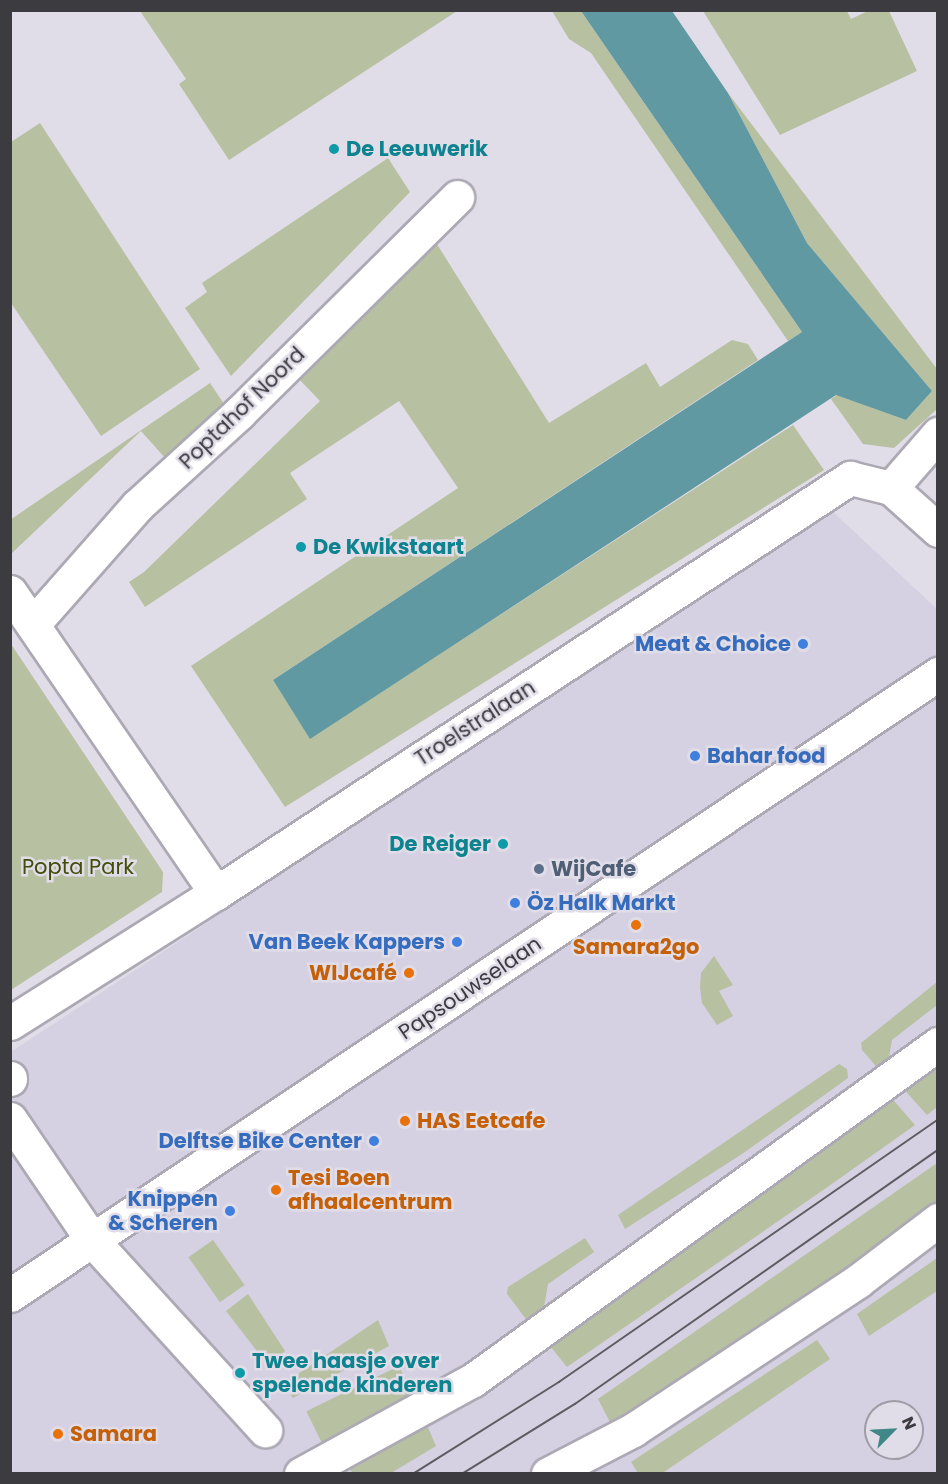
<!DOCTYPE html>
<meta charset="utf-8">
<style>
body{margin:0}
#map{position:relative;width:948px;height:1484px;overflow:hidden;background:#e0dde8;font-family:Poppins,sans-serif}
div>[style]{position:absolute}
.built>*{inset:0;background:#d5d0e2}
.green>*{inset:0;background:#b7c0a0;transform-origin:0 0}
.water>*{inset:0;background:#6199a2}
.roads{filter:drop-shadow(2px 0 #aca9b4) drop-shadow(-2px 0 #aca9b4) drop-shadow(0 2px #aca9b4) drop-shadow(0 -2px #aca9b4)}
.street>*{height:33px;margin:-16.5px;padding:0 16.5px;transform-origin:16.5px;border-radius:16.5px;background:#fff}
.secondary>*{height:33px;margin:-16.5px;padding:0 16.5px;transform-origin:16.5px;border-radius:16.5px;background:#fff}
.tram>*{height:1.5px;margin:-0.75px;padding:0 0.75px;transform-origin:0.75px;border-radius:0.75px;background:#5d5c61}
.dots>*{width:16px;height:16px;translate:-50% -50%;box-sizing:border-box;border:3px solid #e0dde8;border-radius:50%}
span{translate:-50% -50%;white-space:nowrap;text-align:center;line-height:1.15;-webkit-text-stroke:5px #e0dde8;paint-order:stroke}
.culture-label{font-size:21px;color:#0d838f;font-weight:700}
.left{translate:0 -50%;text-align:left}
.right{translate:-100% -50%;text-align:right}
.street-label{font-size:21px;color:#3c3b3f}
.shop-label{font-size:21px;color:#366cbe;font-weight:700}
.park-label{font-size:21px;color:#424e07}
.service-label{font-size:21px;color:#4e5e75;font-weight:700}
.food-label{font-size:21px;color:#c56008;font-weight:700}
.frame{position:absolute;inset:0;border:12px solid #3c3b3f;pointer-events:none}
.north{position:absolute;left:864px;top:1400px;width:60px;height:60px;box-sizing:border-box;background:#e0dde8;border:2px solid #9e9ca4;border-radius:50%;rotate:66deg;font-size:16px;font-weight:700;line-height:24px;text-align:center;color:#3c3b3f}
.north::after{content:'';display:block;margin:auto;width:21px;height:27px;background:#408888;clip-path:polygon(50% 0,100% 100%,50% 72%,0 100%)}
</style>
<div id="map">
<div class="built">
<div style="clip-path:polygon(evenodd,832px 511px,937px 609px,937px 1473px,11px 1474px,11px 1052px,832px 511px,876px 1412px,912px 1412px,912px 1448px,876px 1448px,876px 1412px)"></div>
</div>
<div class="green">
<div style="clip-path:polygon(140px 11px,457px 11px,229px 160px,179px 84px,186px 79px)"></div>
<div style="clip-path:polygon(552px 11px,581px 11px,802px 332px,788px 341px,591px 53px,569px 39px)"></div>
<div style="clip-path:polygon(703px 11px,847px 11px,851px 19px,868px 11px,889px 11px,917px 71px,780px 135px)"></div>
<div style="clip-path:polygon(728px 93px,937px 369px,937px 409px,894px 448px,863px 444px,831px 399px,837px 395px,906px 420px,932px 391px,807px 243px)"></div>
<div style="clip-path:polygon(40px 123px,200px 369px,101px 436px,11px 303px,11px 142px)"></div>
<div style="clip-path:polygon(388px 158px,410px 192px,231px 376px,185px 308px,207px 292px,202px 283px)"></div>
<div style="clip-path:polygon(435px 241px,549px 423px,646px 363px,660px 387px,732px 340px,748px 344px,758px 360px,273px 680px,310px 738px,793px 425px,824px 470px,285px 807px,191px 666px,458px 488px,399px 401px,290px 473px,307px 499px,145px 607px,129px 582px,144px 572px,320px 401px,299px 379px)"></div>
<div style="clip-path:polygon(210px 383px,226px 407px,166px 459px,141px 431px,12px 553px,10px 520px)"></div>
<div style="clip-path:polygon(11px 644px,163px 872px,162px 892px,11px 990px)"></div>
<div style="clip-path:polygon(714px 956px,733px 985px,719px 991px,733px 1016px,717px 1025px,702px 1003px,700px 987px,701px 973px)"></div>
<div style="clip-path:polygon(937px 982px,937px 1005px,892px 1040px,887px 1068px,881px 1072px,862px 1050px,861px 1043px)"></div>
<div style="clip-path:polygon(937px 1055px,937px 1107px,927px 1115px,900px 1085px)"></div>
<div style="clip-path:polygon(839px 1064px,847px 1069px,848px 1078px,745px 1152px,625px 1229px,618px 1215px)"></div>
<div style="clip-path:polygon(888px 1094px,915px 1125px,829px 1186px,567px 1367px,542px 1336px)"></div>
<div style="clip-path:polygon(937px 1163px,937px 1211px,613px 1428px,598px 1399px)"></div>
<div style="clip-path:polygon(585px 1238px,594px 1252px,548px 1284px,544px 1307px,526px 1319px,507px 1294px,508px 1287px)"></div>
<div style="left:213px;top:1240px;width:55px;height:30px;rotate:55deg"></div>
<div style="clip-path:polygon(937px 1258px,937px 1291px,869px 1336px,857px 1314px)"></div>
<div style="clip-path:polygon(248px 1294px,285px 1351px,275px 1361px,267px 1364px,226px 1311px)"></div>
<div style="clip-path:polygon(378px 1320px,389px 1346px,293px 1398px,283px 1384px)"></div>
<div style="clip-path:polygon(817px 1340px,830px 1359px,664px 1472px,638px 1473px,631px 1462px)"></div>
<div style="left:399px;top:1366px;width:37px;height:103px;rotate:64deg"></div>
<div style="clip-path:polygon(426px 1423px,436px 1446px,391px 1473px,353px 1473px,345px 1464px)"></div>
</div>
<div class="water">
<div style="clip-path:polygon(581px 11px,672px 11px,728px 93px,807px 243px,932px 391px,906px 420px,836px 395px,310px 739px,273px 680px,802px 332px)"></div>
</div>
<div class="roads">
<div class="street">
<div style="left:891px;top:488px;width:72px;rotate:-49deg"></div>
<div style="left:10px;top:592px;width:365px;rotate:55.6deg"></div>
<div style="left:33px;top:624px;width:159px;rotate:-48.6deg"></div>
<div style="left:138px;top:505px;width:137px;rotate:-42.3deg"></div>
<div style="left:239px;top:413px;width:307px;rotate:-44.7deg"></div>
<div style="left:10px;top:1023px;width:244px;rotate:-32.3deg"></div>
<div style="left:216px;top:893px;width:758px;rotate:-33.21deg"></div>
<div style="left:850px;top:478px;width:42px;rotate:13.7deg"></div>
<div style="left:891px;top:488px;width:63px;rotate:41.8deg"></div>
<div style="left:10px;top:1078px;width:1px;rotate:90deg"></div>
<div style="left:10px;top:1119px;width:148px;rotate:55.8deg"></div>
<div style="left:93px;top:1241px;width:256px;rotate:47.7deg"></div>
<div style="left:10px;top:1295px;width:1117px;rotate:-33.79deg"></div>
</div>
<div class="secondary">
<div style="left:301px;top:1474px;width:196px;rotate:-28.7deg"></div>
<div style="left:473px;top:1380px;width:574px;rotate:-35.85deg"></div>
<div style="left:548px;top:1474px;width:96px;rotate:-27.4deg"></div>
<div style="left:633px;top:1430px;width:270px;rotate:-33.5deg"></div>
<div style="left:858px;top:1281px;width:101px;rotate:-37.3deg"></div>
</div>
</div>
<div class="tram">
<div style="left:413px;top:1474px;width:173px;rotate:-32.2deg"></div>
<div style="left:559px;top:1382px;width:461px;rotate:-34.7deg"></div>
<div style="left:462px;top:1474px;width:133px;rotate:-31.8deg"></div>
<div style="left:575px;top:1404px;width:443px;rotate:-35deg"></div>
</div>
<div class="dots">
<div style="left:334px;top:149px;background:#0f9aa8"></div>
<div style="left:301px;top:547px;background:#0f9aa8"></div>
<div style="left:803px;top:644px;background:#3f7fe0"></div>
<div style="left:695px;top:756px;background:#3f7fe0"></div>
<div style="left:503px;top:844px;background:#0f9aa8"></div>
<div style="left:539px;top:869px;background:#5c6f8a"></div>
<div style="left:515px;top:903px;background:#3f7fe0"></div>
<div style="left:636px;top:925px;background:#e8710a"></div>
<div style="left:457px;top:942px;background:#3f7fe0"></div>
<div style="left:409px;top:973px;background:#e8710a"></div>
<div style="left:405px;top:1121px;background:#e8710a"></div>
<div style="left:374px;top:1141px;background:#3f7fe0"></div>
<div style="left:276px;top:1190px;background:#e8710a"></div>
<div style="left:230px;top:1211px;background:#3f7fe0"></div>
<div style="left:240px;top:1373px;background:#0f9aa8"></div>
<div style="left:58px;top:1434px;background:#e8710a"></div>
</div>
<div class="culture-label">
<span class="left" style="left:346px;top:149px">De Leeuwerik</span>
<span class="left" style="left:313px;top:547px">De Kwikstaart</span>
<span class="right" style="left:491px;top:844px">De Reiger</span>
<span class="left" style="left:252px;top:1373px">Twee haasje over<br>spelende kinderen</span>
</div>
<div class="street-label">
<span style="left:242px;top:408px;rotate:-44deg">Poptahof Noord</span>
<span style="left:475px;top:723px;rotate:-33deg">Troelstralaan</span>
<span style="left:470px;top:988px;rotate:-34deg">Papsouwselaan</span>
</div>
<div class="shop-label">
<span class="right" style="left:791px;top:644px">Meat &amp; Choice</span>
<span class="left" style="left:707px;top:756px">Bahar food</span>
<span class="left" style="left:527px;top:903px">Öz Halk Markt</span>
<span class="right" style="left:445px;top:942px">Van Beek Kappers</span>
<span class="right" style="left:362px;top:1141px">Delftse Bike Center</span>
<span class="right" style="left:218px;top:1211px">Knippen<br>&amp; Scheren</span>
</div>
<div class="park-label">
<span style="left:78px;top:867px">Popta Park</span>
</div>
<div class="service-label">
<span class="left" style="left:551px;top:869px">WijCafe</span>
</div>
<div class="food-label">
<span style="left:636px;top:947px">Samara2go</span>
<span class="right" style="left:397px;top:973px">WIJcafé</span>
<span class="left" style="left:417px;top:1121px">HAS Eetcafe</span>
<span class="left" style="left:288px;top:1190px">Tesi Boen<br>afhaalcentrum</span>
<span class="left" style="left:70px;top:1434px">Samara</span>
</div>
<div class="frame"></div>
<div class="north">N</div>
</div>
